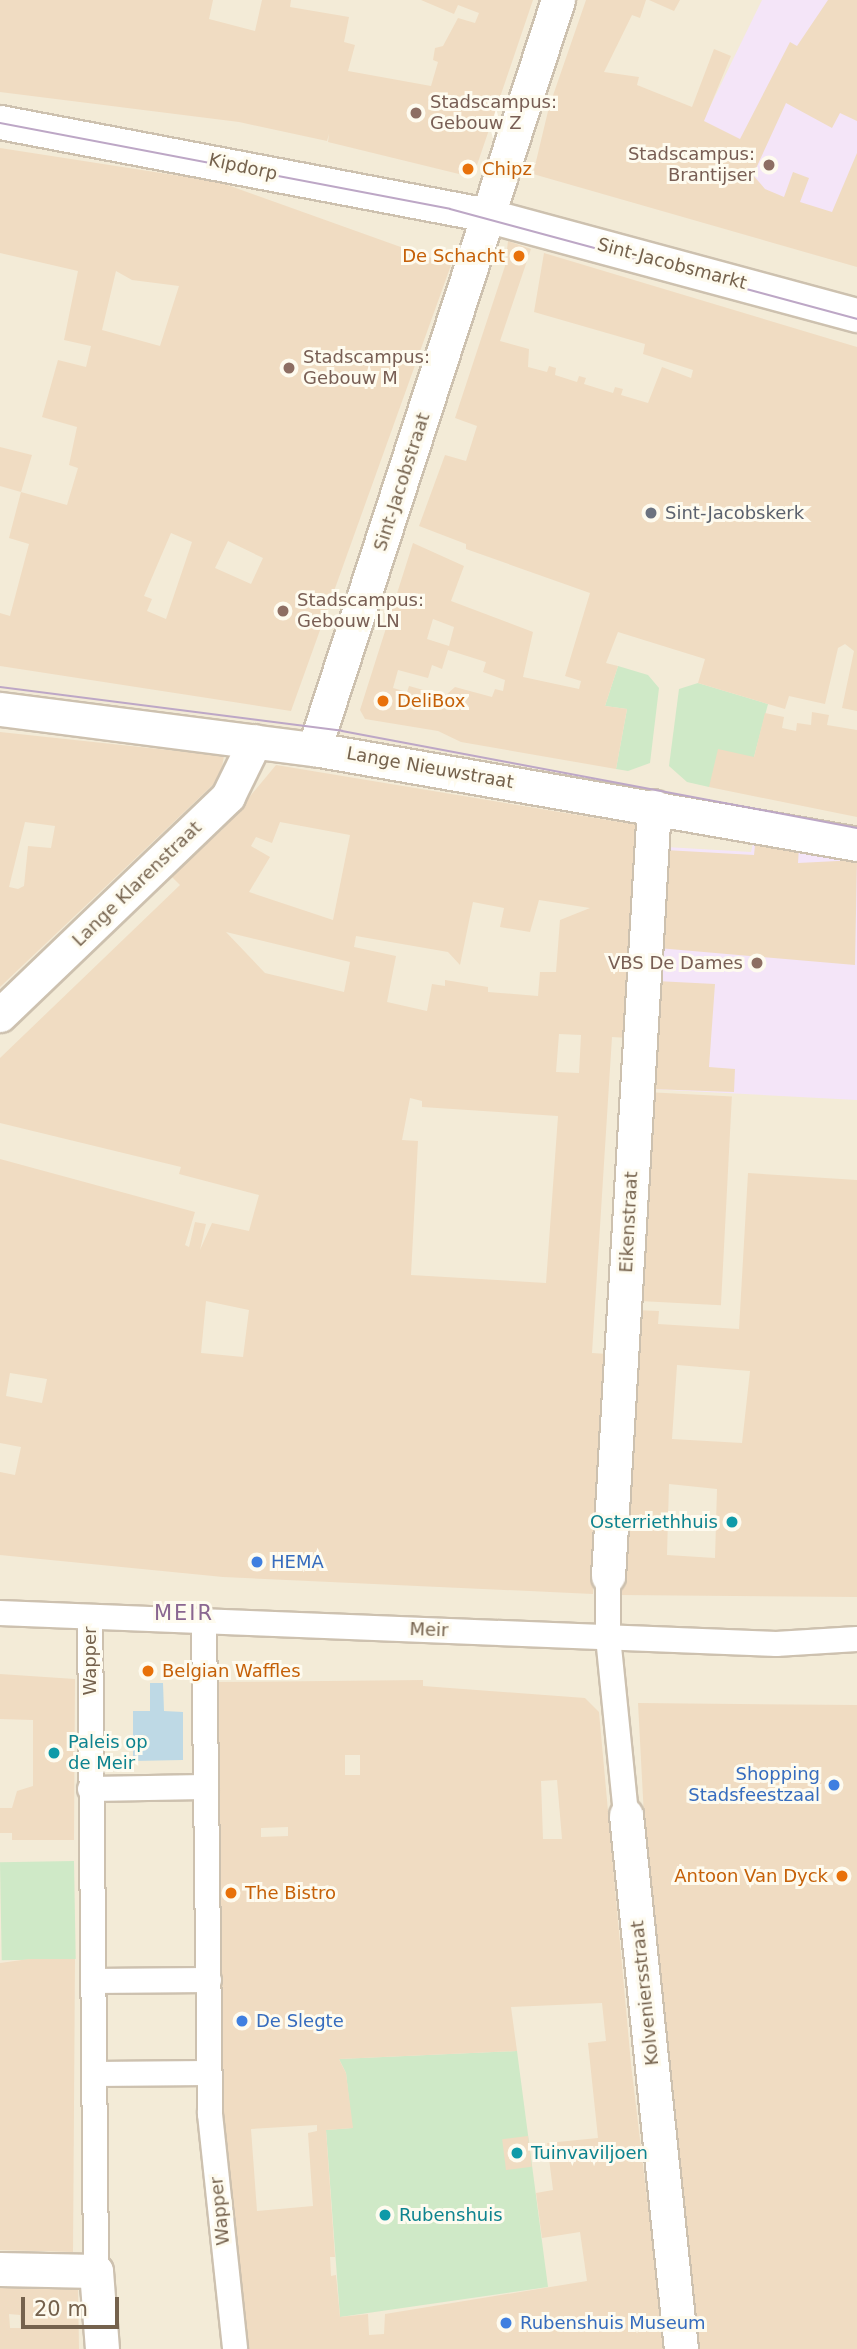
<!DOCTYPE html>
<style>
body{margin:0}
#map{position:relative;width:857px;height:2349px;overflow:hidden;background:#fcf7e9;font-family:"DejaVu Sans",sans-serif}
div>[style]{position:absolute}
.residential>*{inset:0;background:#f3ebd7;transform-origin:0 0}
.education>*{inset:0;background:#f4e5f8}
.green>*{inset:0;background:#cfe9c7;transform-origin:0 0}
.water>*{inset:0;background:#bed9e5}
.building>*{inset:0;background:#f0dcc2;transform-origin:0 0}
.roads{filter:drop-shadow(2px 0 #cdc1af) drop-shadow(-2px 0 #cdc1af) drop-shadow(0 2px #cdc1af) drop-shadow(0 -2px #cdc1af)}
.pedestrian>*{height:24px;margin:-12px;padding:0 12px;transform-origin:12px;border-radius:12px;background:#fff}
.minor>*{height:33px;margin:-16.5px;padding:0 16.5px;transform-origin:16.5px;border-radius:16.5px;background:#fff}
.tram>*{height:2px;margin:-1px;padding:0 1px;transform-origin:1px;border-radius:1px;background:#bda7c6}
.dots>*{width:19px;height:19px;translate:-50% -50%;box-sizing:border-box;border:4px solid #fefbef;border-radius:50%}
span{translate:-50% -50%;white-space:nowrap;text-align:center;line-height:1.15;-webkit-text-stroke:6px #fefbef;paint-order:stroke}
.education-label{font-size:18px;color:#785e54}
.left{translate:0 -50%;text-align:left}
.right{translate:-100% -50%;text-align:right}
.street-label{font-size:18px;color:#75624d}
.food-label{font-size:18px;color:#c56008}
.worship-label{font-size:18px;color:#5b616d}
.culture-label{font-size:18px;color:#0d838f}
.shop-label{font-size:18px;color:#366cbe}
.quarter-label{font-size:21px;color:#8a6691;letter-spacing:2px}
.scale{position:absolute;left:21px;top:2297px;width:98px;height:32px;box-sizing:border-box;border:4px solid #75624d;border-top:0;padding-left:9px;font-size:21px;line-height:24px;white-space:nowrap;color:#75624d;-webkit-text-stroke:5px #fefbef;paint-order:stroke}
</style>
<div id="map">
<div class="residential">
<div style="left:0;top:0;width:857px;height:2349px"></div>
</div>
<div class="education">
<div style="clip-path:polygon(762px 0,857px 0,857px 236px,660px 209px)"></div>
<div style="clip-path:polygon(753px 843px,857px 860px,857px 1100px,650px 1089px,666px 847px,751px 852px)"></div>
</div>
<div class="green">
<div style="clip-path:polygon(618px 666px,648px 675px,659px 688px,650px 763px,628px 771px,616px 769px,627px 709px,605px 706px)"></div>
<div style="clip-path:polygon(698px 683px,768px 704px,754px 757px,709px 787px,687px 782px,669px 766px,679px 689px)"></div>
<div style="left:74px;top:1861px;width:98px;height:74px;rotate:89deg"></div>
<div style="clip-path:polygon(517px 2051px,548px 2287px,340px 2317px,326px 2130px,352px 2128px,346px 2073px,339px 2059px)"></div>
</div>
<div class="water">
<div style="clip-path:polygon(150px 1683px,163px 1683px,164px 1711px,183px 1712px,183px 1760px,133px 1761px,133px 1711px,150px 1711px)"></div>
</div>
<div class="building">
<div style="clip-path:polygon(0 0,213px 0,209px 19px,255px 31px,262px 0,291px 0,290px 7px,349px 17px,344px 42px,355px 45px,348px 71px,431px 86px,438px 62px,433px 60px,435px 48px,443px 46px,458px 18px,475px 23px,479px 13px,458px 5px,454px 14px,421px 0,533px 0,475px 171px,460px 168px,459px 174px,328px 142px,329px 134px,327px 141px,239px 122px,0 92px)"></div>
<div style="clip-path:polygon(586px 0,646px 0,640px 18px,632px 15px,604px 72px,639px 77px,637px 85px,692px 107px,714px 49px,731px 56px,704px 121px,740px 139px,790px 42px,797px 46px,828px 0,857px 0,857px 121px,840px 113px,832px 128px,786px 103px,753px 175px,765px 189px,784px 197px,793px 172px,809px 178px,800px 202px,832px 212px,857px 153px,857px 267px,533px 174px,549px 107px)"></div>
<div style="clip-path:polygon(649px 0,680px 0,674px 11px)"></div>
<div style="clip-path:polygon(evenodd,0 148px,219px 182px,451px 265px,291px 711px,0 666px,0 613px,10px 616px,29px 544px,9px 538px,21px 492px,67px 505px,78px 468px,69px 465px,77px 427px,42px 417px,58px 360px,86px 367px,91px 346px,64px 340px,78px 271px,0 253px,0 148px,116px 271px,132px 280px,179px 286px,160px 346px,102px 330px,116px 271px,0 148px,171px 533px,192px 542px,166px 619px,147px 611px,152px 599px,144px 596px,171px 533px,0 148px,228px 541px,263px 558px,251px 584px,215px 568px,228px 541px)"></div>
<div style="clip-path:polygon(evenodd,508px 241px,531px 249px,500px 341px,529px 349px,528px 367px,547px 372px,549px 366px,556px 368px,555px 375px,577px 382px,579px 376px,586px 378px,584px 384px,613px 393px,615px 387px,623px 389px,621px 395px,648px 403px,662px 367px,691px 378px,693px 370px,643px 354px,645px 344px,534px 312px,544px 253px,857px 347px,857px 711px,842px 708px,854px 651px,845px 644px,838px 648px,825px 704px,789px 696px,785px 709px,698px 683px,705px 659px,618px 632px,606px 663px,618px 666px,605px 706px,627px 709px,616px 769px,461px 742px,438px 731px,365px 719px,360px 710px,413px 543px,464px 566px,451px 601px,533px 632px,523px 677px,579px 689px,581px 681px,565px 676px,590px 593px,466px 549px,466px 544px,419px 526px,445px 455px,466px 461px,477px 426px,455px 418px,505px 266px,508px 241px,433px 619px,454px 627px,449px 646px,427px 639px,433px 619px,508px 241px,448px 650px,486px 662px,483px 672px,505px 680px,503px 691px,495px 689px,492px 697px,455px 687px,445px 696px,409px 686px,407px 692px,393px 688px,398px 670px,428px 678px,432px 665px,442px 669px,448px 650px)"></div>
<div style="clip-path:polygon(0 447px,32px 455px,21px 492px,0 486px)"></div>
<div style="clip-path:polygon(812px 712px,829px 715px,827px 725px,857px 730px,857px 817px,709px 787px,718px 749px,754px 757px,765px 713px,784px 717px,782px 728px,796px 731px,797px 723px,811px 725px)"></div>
<div style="clip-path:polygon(evenodd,0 732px,224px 756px,220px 778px,0 987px,0 732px,25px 822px,55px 826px,51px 848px,28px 846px,24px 886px,18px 889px,9px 887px,25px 822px)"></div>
<div style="clip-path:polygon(evenodd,276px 765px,638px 825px,628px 1038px,612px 1037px,592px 1353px,608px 1354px,593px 1594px,223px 1577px,0 1555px,0 1472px,15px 1475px,21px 1447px,0 1443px,0 1159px,195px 1212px,185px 1245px,189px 1247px,195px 1222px,206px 1224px,200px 1250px,212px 1223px,249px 1231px,259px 1195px,179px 1174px,181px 1167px,0 1123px,0 1058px,180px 885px,171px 876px,222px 830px,276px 765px,280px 822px,350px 835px,333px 920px,249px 892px,270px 857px,251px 846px,256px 837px,272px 843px,280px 822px,276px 765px,539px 900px,590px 908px,560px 920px,556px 972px,540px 972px,538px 996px,488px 992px,488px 987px,445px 980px,445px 986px,432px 984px,427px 1011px,387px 1002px,396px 956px,354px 947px,356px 936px,448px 952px,460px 965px,473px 902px,504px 908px,500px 927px,530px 932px,539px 900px,276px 765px,226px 932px,350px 962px,344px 992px,265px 973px,226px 932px,276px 765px,559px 1034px,581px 1035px,579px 1073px,556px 1072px,559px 1034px,276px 765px,410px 1098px,422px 1101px,422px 1107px,558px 1116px,546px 1283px,411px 1275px,418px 1141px,402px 1140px,410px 1098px,276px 765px,206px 1301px,249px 1310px,243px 1357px,201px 1353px,206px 1301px,276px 765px,10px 1373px,47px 1379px,42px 1403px,6px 1396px,10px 1373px)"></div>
<div style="clip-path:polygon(755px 845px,799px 847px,798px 863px,857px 860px,855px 965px,658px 948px,665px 850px,754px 855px)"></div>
<div style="clip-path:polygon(656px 981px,715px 984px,709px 1067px,735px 1069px,734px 1092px,650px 1089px)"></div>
<div style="left:646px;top:1092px;width:86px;height:209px;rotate:3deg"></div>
<div style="clip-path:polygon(evenodd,748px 1173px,857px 1180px,857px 1597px,619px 1595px,635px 1310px,659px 1311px,658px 1324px,739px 1329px,748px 1173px,677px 1365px,750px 1371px,742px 1443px,672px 1439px,677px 1365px,748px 1173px,669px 1484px,717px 1489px,715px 1558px,667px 1555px,669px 1484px)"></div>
<div style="clip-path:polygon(0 1674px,75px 1679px,74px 1840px,12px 1840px,12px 1833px,0 1833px,0 1808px,12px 1808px,17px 1791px,33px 1786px,33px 1720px,0 1719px)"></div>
<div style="clip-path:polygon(evenodd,423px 1680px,423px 1686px,585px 1698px,599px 1712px,631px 2064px,665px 2349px,246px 2349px,222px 2108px,218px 1682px,423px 1680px,345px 1755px,360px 1755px,360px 1775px,345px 1775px,345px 1755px,423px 1680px,557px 1780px,562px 1839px,543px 1839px,541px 1781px,557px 1780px,423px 1680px,288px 1827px,288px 1836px,261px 1837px,261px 1828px,288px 1827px,423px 1680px,602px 2003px,606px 2041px,588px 2043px,598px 2138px,547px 2143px,553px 2190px,536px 2193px,542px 2238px,580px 2232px,587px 2281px,385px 2314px,384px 2334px,369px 2335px,368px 2314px,340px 2317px,336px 2275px,331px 2276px,330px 2257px,335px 2257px,326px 2130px,353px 2128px,346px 2073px,339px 2059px,517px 2051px,511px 2007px,602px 2003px,423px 1680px,317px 2125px,317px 2131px,308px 2133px,313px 2206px,257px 2211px,251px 2129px,317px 2125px)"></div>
<div style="clip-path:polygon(638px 1703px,857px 1705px,857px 2349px,690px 2349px,648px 1892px)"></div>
<div style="clip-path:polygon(29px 1959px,75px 1959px,73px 2252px,0 2250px,0 1963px)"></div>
<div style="left:528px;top:2136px;width:31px;height:26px;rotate:83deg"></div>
<div style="clip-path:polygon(evenodd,0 2285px,78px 2287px,79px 2349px,0 2349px,0 2285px,9px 2314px,20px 2315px,21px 2328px,10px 2328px,9px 2314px)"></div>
</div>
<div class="roads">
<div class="pedestrian">
<div style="left:608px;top:1576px;width:61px;rotate:90deg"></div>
<div style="left:608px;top:1637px;width:179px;rotate:84.2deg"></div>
<div style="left:0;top:1613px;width:777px;rotate:2.29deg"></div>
<div style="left:776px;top:1644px;width:81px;rotate:-3.5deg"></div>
<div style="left:90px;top:1617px;width:654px;rotate:89.47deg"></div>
<div style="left:204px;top:1620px;width:494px;rotate:89.3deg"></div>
<div style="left:210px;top:2114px;width:236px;rotate:83.9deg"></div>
<div style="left:90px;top:1789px;width:116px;rotate:-1deg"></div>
<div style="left:93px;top:1981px;width:116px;rotate:-0.5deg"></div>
<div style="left:94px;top:2074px;width:115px;rotate:-0.5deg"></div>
</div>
<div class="minor">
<div style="left:0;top:122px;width:495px;rotate:10.8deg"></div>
<div style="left:486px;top:215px;width:384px;rotate:15.1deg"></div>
<div style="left:0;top:709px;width:317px;rotate:7.3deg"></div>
<div style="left:314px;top:749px;width:551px;rotate:9.92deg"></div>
<div style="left:314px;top:749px;width:788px;rotate:-71.96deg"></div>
<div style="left:0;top:1015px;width:316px;rotate:-43.8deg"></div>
<div style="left:228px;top:796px;width:61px;rotate:-63.9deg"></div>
<div style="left:608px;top:1576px;width:771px;rotate:-86.58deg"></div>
<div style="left:626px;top:1815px;width:537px;rotate:84.12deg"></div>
<div style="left:0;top:2269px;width:96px;rotate:1.2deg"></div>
<div style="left:96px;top:2271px;width:78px;rotate:85.6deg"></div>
</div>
</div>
<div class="tram">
<div style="left:0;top:123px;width:458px;rotate:10.8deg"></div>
<div style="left:450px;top:209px;width:422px;rotate:15.1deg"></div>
<div style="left:0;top:687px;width:345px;rotate:7.3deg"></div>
<div style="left:342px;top:731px;width:524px;rotate:10.67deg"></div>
</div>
<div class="dots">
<div style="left:416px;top:113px;background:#8d6e63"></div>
<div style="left:769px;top:165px;background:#8d6e63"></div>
<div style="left:468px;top:169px;background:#e8710a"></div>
<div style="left:519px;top:256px;background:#e8710a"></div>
<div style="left:289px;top:368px;background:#8d6e63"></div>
<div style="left:651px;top:513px;background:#6b7280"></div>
<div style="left:283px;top:611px;background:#8d6e63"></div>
<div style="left:383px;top:701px;background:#e8710a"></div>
<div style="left:757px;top:963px;background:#8d6e63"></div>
<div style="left:732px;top:1522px;background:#0f9aa8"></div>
<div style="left:257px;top:1562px;background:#3f7fe0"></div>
<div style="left:148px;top:1671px;background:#e8710a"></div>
<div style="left:54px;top:1753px;background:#0f9aa8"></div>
<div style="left:834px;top:1785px;background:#3f7fe0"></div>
<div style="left:842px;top:1876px;background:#e8710a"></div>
<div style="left:231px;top:1893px;background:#e8710a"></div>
<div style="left:242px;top:2021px;background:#3f7fe0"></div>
<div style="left:517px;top:2153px;background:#0f9aa8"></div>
<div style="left:385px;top:2215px;background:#0f9aa8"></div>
<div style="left:506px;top:2323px;background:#3f7fe0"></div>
</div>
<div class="education-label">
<span class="left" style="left:430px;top:113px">Stadscampus:<br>Gebouw Z</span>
<span class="right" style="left:755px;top:165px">Stadscampus:<br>Brantijser</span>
<span class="left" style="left:303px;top:368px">Stadscampus:<br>Gebouw M</span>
<span class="left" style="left:297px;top:611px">Stadscampus:<br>Gebouw LN</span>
<span class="right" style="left:743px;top:963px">VBS De Dames</span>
</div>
<div class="street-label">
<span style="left:243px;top:167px;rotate:12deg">Kipdorp</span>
<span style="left:672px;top:264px;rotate:15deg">Sint-Jacobsmarkt</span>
<span style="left:402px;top:482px;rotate:-72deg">Sint-Jacobstraat</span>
<span style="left:430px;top:768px;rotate:10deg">Lange Nieuwstraat</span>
<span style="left:137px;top:884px;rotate:-44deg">Lange Klarenstraat</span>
<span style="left:629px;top:1222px;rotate:-87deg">Eikenstraat</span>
<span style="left:429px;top:1630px;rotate:2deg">Meir</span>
<span style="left:90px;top:1661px;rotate:-90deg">Wapper</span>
<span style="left:645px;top:1993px;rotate:-96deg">Kolveniersstraat</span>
<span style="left:220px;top:2211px;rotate:-96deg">Wapper</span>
</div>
<div class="food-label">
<span class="left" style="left:482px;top:169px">Chipz</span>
<span class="right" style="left:505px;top:256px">De Schacht</span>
<span class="left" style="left:397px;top:701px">DeliBox</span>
<span class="left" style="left:162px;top:1671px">Belgian Waffles</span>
<span class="right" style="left:828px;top:1876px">Antoon Van Dyck</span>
<span class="left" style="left:245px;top:1893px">The Bistro</span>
</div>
<div class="worship-label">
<span class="left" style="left:665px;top:513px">Sint-Jacobskerk</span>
</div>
<div class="culture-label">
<span class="right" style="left:718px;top:1522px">Osterriethhuis</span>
<span class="left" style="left:68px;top:1753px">Paleis op<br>de Meir</span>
<span class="left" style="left:531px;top:2153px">Tuinvaviljoen</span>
<span class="left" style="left:399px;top:2215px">Rubenshuis</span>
</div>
<div class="shop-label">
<span class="left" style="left:271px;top:1562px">HEMA</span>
<span class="right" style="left:820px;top:1785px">Shopping<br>Stadsfeestzaal</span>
<span class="left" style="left:256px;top:2021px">De Slegte</span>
<span class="left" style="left:520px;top:2323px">Rubenshuis Museum</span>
</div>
<div class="quarter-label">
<span style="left:184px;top:1613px">MEIR</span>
</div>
<div class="scale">20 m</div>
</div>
